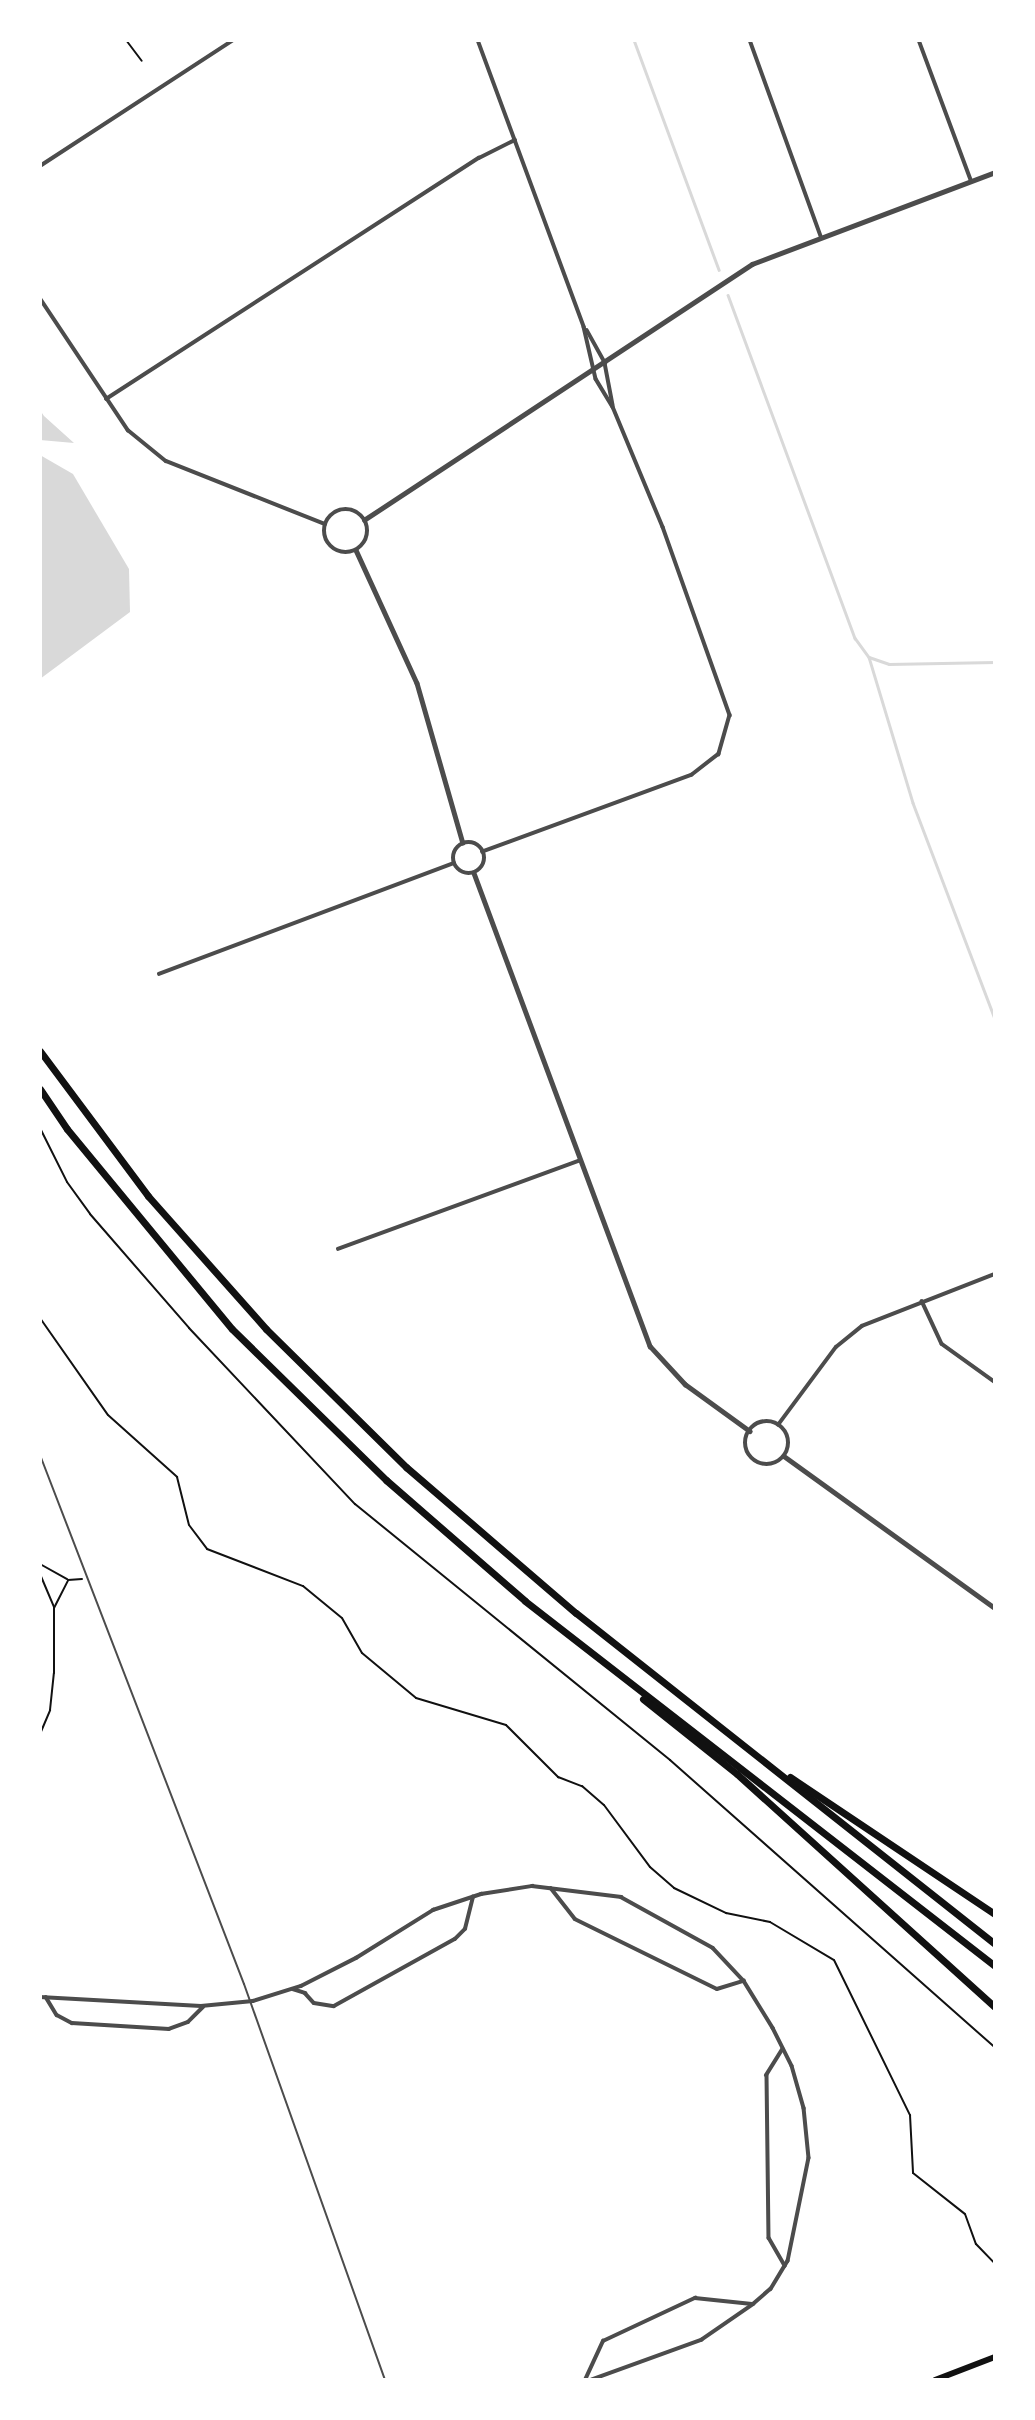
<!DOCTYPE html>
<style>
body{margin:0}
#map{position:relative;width:1035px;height:2420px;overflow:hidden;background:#fff;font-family:"Space Grotesk",sans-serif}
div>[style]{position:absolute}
.water>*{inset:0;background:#d9d9d9}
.stream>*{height:2.5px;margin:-1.25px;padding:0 1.25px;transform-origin:1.25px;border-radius:1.25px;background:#d9d9d9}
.path>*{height:2px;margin:-1px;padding:0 1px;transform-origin:1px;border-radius:1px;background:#111}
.service>*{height:2px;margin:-1px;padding:0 1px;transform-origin:1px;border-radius:1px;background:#4c4c4c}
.minor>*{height:3.5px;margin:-1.75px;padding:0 1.75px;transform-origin:1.75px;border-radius:1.75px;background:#4c4c4c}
.tertiary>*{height:4.5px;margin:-2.25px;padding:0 2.25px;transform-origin:2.25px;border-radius:2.25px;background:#4c4c4c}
.tertiary>.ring{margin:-2.25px;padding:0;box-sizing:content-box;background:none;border:4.5px solid #4c4c4c;border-radius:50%}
.trunk>*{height:6px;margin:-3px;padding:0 3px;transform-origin:3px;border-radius:3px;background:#111}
.motorway>*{height:7px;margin:-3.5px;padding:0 3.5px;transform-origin:3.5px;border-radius:3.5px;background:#111}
span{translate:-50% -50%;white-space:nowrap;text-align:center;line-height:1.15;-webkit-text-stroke:5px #fff;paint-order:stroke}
.frame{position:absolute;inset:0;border:42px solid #fff;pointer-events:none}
</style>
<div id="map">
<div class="water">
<div style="clip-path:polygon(40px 410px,44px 416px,74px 443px,40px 440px)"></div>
<div style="clip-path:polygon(40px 455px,73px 474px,129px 569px,130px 612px,40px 679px)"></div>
</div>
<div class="stream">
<div style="left:634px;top:40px;width:245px;rotate:69.7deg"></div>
<div style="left:728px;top:295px;width:366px;rotate:69.7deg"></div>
<div style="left:855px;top:638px;width:24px;rotate:54deg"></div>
<div style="left:869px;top:657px;width:21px;rotate:19deg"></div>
<div style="left:889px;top:664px;width:106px;rotate:-1.1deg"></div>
<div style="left:869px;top:657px;width:152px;rotate:73.2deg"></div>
<div style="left:913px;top:803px;width:231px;rotate:69.2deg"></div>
</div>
<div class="path">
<div style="left:126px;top:40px;width:26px;rotate:53deg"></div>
<div style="left:40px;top:1128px;width:60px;rotate:63.4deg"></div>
<div style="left:67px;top:1182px;width:39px;rotate:54deg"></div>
<div style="left:90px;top:1214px;width:151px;rotate:49deg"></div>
<div style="left:189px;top:1328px;width:242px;rotate:46.7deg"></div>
<div style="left:355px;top:1504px;width:406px;rotate:39.1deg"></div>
<div style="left:670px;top:1760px;width:434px;rotate:41.5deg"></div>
<div style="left:40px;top:1318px;width:118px;rotate:55deg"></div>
<div style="left:108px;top:1415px;width:93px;rotate:41.9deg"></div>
<div style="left:177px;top:1477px;width:49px;rotate:76deg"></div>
<div style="left:189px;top:1525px;width:30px;rotate:53deg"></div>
<div style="left:207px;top:1549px;width:103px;rotate:21.1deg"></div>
<div style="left:303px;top:1586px;width:50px;rotate:39.4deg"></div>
<div style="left:342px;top:1618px;width:40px;rotate:60.3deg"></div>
<div style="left:362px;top:1653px;width:70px;rotate:39.8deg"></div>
<div style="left:416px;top:1698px;width:94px;rotate:16.7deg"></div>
<div style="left:506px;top:1725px;width:74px;rotate:45deg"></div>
<div style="left:558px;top:1777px;width:26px;rotate:21deg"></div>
<div style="left:582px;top:1786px;width:29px;rotate:41deg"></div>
<div style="left:604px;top:1805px;width:77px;rotate:53.4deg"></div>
<div style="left:650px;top:1867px;width:32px;rotate:41deg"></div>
<div style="left:674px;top:1888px;width:58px;rotate:25.7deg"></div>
<div style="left:726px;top:1913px;width:45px;rotate:11.6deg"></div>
<div style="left:770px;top:1922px;width:74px;rotate:30.7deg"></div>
<div style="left:834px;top:1960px;width:173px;rotate:63.9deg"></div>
<div style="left:910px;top:2115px;width:58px;rotate:87deg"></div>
<div style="left:913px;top:2173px;width:66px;rotate:38.3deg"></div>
<div style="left:965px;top:2214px;width:32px;rotate:70deg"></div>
<div style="left:976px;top:2244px;width:28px;rotate:46deg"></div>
<div style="left:40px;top:1564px;width:31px;rotate:29deg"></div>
<div style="left:40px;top:1574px;width:36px;rotate:67deg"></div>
<div style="left:40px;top:1734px;width:26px;rotate:-67deg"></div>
<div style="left:50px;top:1710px;width:37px;rotate:-84deg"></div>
<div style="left:54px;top:1673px;width:65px;rotate:-90deg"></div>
<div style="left:54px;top:1608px;width:31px;rotate:-63deg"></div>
<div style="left:68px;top:1580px;width:14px;rotate:-4deg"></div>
</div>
<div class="service">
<div style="left:40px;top:1455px;width:567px;rotate:68.91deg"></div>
<div style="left:244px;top:1984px;width:420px;rotate:70.4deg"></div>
</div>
<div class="minor">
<div style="left:478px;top:40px;width:306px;rotate:69.7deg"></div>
<div style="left:584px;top:327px;width:53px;rotate:77deg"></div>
<div style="left:596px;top:379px;width:33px;rotate:59deg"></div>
<div style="left:613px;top:407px;width:130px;rotate:67.4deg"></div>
<div style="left:663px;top:527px;width:200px;rotate:70.4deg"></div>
<div style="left:730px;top:715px;width:41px;rotate:105.8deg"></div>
<div style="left:719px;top:754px;width:34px;rotate:142deg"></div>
<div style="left:692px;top:775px;width:223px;rotate:159.8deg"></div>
<div style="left:750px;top:40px;width:208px;rotate:70.1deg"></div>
<div style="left:919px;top:40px;width:149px;rotate:69.6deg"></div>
<div style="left:40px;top:166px;width:230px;rotate:-33.1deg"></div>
<div style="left:40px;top:298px;width:159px;rotate:56.3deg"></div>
<div style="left:128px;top:430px;width:49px;rotate:39.2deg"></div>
<div style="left:166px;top:461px;width:171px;rotate:21.6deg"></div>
<div style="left:587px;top:330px;width:38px;rotate:61deg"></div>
<div style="left:605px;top:363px;width:43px;rotate:79.2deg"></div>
<div style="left:106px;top:399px;width:444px;rotate:-32.9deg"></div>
<div style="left:479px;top:158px;width:40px;rotate:-26.6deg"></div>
<div style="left:159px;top:974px;width:315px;rotate:-20.6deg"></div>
<div style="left:338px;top:1249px;width:257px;rotate:-20.1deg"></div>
<div style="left:922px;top:1301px;width:47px;rotate:65.1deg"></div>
<div style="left:942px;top:1344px;width:65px;rotate:35.6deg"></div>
<div style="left:778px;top:1425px;width:97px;rotate:-53.4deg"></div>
<div style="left:836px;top:1347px;width:33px;rotate:-39deg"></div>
<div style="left:862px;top:1326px;width:143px;rotate:-21.4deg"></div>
<div style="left:551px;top:1888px;width:39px;rotate:52deg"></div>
<div style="left:575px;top:1919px;width:158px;rotate:26.2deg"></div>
<div style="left:717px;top:1989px;width:28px;rotate:-17deg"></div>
<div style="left:293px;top:1989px;width:13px;rotate:18deg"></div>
<div style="left:305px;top:1993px;width:13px;rotate:48deg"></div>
<div style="left:314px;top:2003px;width:20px;rotate:9deg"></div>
<div style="left:334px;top:2006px;width:138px;rotate:-29deg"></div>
<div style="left:455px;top:1939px;width:14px;rotate:-45deg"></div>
<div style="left:465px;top:1929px;width:33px;rotate:-76deg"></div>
<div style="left:40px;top:1997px;width:161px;rotate:3.2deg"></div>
<div style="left:201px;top:2006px;width:52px;rotate:-5.5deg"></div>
<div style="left:253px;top:2001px;width:50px;rotate:-17.4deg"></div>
<div style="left:301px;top:1986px;width:62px;rotate:-27deg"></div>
<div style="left:356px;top:1958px;width:91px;rotate:-31.9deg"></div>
<div style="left:433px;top:1910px;width:51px;rotate:-18.4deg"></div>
<div style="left:481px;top:1894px;width:52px;rotate:-8.9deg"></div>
<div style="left:532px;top:1886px;width:90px;rotate:7deg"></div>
<div style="left:621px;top:1897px;width:105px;rotate:29deg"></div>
<div style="left:713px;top:1948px;width:45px;rotate:46.8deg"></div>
<div style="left:744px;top:1981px;width:55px;rotate:58.3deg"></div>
<div style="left:773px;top:2028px;width:42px;rotate:63.4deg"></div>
<div style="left:792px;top:2066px;width:44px;rotate:74.1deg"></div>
<div style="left:804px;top:2108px;width:50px;rotate:84.3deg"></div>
<div style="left:809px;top:2158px;width:105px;rotate:101.5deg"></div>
<div style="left:788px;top:2261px;width:33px;rotate:121deg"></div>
<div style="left:771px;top:2289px;width:23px;rotate:139deg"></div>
<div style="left:754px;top:2304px;width:63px;rotate:145.3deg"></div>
<div style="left:702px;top:2340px;width:117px;rotate:160deg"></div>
<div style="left:46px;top:1997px;width:21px;rotate:59deg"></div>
<div style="left:57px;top:2015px;width:17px;rotate:28deg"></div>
<div style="left:72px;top:2023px;width:97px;rotate:3.5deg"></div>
<div style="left:169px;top:2029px;width:20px;rotate:-20deg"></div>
<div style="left:188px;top:2022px;width:21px;rotate:-45deg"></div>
<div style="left:783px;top:2049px;width:31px;rotate:122deg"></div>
<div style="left:767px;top:2075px;width:163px;rotate:89.3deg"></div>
<div style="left:769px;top:2238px;width:32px;rotate:60deg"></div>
<div style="left:585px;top:2380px;width:43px;rotate:-65.2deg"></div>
<div style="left:603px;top:2341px;width:102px;rotate:-25.1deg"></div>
<div style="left:695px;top:2298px;width:57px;rotate:6deg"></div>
</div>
<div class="tertiary">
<div class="ring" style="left:324px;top:509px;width:39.5px;height:39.5px"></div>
<div style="left:364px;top:520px;width:465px;rotate:-33.4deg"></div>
<div style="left:752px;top:264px;width:260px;rotate:-20.7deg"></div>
<div style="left:356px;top:550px;width:146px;rotate:65.4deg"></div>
<div style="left:417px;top:683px;width:166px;rotate:74deg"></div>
<div class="ring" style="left:453px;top:842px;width:27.5px;height:27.5px"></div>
<div style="left:474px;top:873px;width:505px;rotate:69.59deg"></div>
<div style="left:650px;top:1346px;width:52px;rotate:47.4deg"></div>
<div style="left:685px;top:1384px;width:80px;rotate:35.9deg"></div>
<div class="ring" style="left:745px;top:1421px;width:39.5px;height:39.5px"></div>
<div style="left:784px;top:1456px;width:260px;rotate:35.8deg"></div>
</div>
<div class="trunk">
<div style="left:935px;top:2380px;width:64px;rotate:-21deg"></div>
</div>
<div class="motorway">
<div style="left:40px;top:1051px;width:181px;rotate:53.3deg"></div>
<div style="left:148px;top:1196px;width:178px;rotate:48.4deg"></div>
<div style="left:266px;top:1329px;width:197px;rotate:44.6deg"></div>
<div style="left:406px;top:1467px;width:224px;rotate:40.7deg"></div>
<div style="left:576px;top:1613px;width:534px;rotate:38.31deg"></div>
<div style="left:40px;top:1089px;width:48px;rotate:56deg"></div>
<div style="left:67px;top:1129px;width:259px;rotate:50.5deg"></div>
<div style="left:232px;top:1329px;width:216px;rotate:44.4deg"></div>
<div style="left:386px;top:1480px;width:184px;rotate:41deg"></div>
<div style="left:525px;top:1601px;width:595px;rotate:37.83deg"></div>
<div style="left:643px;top:1699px;width:120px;rotate:38.6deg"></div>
<div style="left:737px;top:1774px;width:348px;rotate:42.1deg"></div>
<div style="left:790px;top:1777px;width:247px;rotate:33.8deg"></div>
</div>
<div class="frame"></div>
</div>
